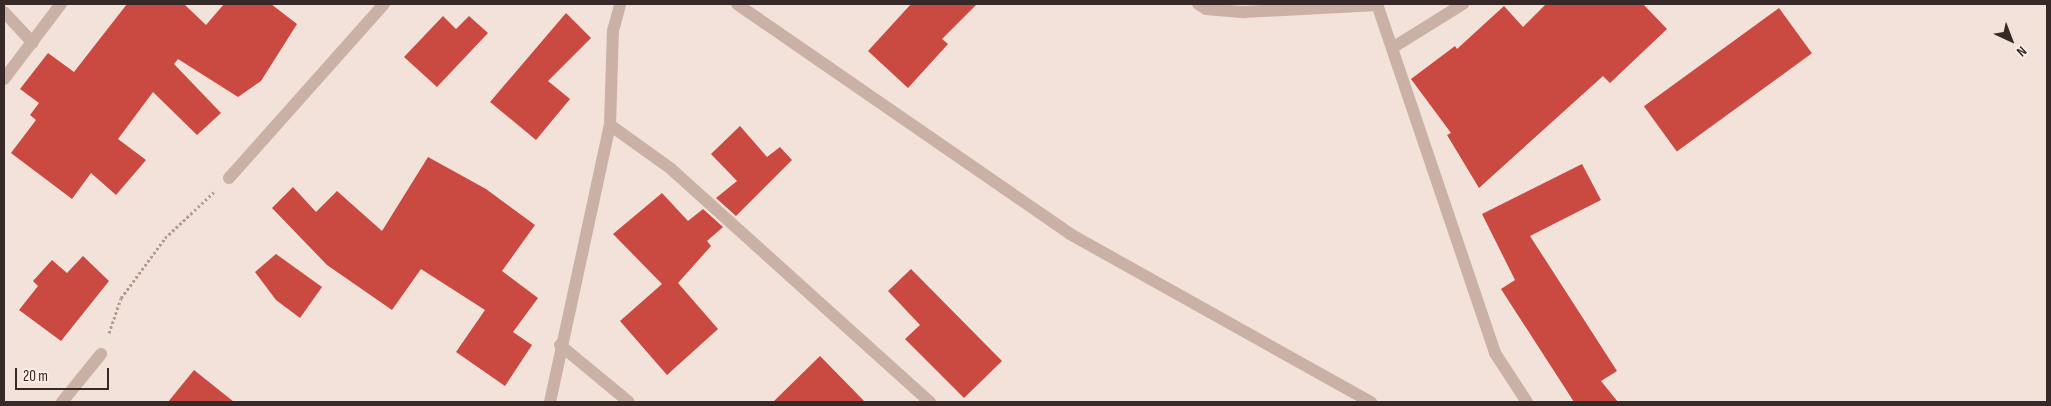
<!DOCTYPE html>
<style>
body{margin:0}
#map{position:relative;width:2051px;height:406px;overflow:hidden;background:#f2e2da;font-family:"Sofia Sans Condensed",sans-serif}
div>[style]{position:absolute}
.building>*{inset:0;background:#ca4941;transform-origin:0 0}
.path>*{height:3px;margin-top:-1.5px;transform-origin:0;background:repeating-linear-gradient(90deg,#b79990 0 2.5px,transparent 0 5px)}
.minor>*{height:12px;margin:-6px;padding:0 6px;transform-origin:6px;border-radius:6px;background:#cbb0a6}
span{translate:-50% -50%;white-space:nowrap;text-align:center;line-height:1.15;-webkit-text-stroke:4px #faede6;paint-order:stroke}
.frame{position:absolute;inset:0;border:5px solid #362927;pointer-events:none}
.north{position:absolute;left:1986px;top:15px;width:50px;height:50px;-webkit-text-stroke:4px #faede6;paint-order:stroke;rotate:137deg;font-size:14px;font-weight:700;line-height:20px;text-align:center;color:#362927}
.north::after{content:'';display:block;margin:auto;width:18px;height:22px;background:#362927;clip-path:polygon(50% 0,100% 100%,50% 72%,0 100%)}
.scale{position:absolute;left:15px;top:368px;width:94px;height:22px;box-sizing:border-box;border:2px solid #362927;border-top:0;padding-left:6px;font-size:15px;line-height:18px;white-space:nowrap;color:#362927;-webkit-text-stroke:4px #faede6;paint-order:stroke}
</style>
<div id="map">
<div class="building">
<div style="clip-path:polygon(127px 4px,184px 4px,206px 25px,224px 4px,271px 4px,297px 24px,261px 81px,238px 97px,178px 59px,174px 64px,221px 113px,197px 135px,153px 92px,118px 139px,146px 160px,116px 195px,91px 173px,72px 199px,11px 153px,36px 120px,30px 115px,39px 103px,20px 89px,48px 53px,74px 72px)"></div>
<div style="clip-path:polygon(911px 4px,977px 4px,942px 39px,948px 44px,908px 88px,868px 51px)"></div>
<div style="clip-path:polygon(1546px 4px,1643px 4px,1667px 29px,1610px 83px,1603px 76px,1479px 188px,1447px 135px,1451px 133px,1411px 79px,1455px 46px,1457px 49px,1504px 6px,1523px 27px)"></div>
<div style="left:1779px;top:8px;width:56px;height:167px;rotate:54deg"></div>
<div style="clip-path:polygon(566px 13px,591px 38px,548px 81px,570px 99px,536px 140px,490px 102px)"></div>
<div style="clip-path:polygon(443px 16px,456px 29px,469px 16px,488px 33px,437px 87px,404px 57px)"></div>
<div style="clip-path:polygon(740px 126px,767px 157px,780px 147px,792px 160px,736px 216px,716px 198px,737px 181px,711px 154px)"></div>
<div style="clip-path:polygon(428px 157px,486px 189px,535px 225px,502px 271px,538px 298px,513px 332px,532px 345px,505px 386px,456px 352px,485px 310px,421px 269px,392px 310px,327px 265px,272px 208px,293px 187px,316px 212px,337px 191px,382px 231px)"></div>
<div style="clip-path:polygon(1582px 164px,1601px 200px,1530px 236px,1617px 371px,1601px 381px,1618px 402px,1574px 402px,1501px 289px,1515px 280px,1482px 214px)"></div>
<div style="clip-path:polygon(662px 193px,688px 221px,703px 209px,723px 227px,707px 241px,711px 246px,678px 283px,718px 329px,667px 375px,620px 321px,662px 284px,613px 234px)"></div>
<div style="clip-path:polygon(276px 254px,322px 287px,300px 318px,276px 300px,255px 272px)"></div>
<div style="clip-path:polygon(83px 256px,109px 281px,61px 341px,19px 310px,38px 286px,33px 281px,52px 260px,67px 273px)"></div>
<div style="clip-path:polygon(911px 269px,1002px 361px,964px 398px,905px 339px,920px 325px,888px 291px)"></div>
<div style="clip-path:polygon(820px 356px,865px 402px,773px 402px)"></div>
<div style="clip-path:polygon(194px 370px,234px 402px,168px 402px)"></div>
</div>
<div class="path">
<div style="left:109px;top:333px;width:37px;rotate:-71deg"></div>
<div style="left:121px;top:298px;width:74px;rotate:-53.7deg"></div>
<div style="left:165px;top:238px;width:67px;rotate:-43.2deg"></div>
</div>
<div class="minor">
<div style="left:737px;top:4px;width:405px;rotate:34.6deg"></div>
<div style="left:1070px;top:234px;width:345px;rotate:29.2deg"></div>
<div style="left:1198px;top:4px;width:9px;rotate:32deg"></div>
<div style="left:1206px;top:9px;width:38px;rotate:5deg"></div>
<div style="left:1244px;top:12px;width:134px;rotate:-3deg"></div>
<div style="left:1377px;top:4px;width:368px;rotate:71.3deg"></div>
<div style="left:1495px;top:353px;width:59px;rotate:56.9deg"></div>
<div style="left:4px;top:12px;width:42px;rotate:46.9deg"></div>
<div style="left:1392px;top:48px;width:84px;rotate:-31.8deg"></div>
<div style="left:4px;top:79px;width:94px;rotate:-52.8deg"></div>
<div style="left:610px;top:125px;width:74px;rotate:35.6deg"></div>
<div style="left:670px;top:168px;width:350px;rotate:42deg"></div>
<div style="left:229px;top:178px;width:233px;rotate:-48.3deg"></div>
<div style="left:560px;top:345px;width:89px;rotate:39.6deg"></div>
<div style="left:62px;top:402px;width:62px;rotate:-50.9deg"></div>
<div style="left:550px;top:402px;width:283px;rotate:-77.8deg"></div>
<div style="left:610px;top:125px;width:94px;rotate:-88.2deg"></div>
<div style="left:613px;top:31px;width:28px;rotate:-75deg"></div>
</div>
<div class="frame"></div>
<div class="north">N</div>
<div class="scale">20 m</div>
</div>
